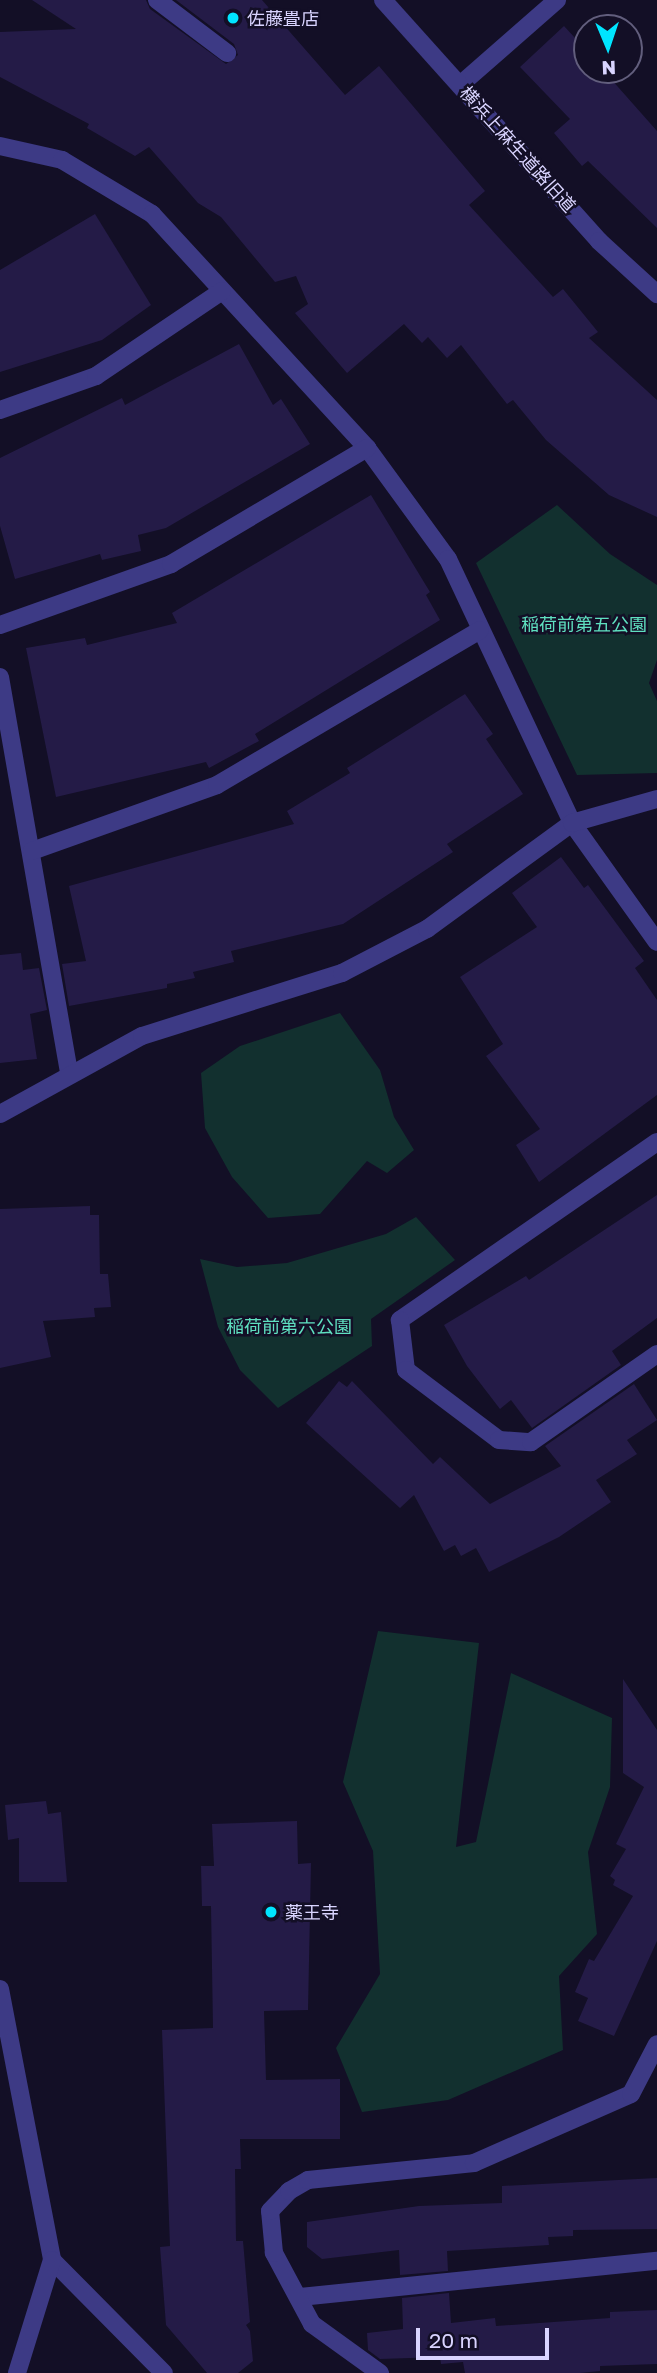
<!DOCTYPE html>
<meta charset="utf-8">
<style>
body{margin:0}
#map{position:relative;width:657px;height:2373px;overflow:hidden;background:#130f26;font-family:"Golos Text","Noto Sans JP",sans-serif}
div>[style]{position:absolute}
.green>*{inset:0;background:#12302f}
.building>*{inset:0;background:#241b47}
.minor>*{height:18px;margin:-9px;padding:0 9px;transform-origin:9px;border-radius:9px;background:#3d3a85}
.tertiary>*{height:18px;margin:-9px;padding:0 9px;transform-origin:9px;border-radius:9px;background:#3d3a85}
.dots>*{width:19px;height:19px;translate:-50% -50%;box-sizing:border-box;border:4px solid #130f26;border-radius:50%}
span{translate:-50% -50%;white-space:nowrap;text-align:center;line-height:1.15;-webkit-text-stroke:5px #130f26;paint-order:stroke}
.poi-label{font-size:18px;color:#d9d4ff}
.left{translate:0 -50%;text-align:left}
.street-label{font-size:18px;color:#d9d4ff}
.park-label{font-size:18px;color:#5fe0c0}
.north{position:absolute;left:573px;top:14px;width:70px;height:70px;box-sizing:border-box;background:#130f26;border:2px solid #625e7d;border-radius:50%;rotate:178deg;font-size:19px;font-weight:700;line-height:28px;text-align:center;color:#d9d4ff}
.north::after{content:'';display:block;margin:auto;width:24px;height:32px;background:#00e5ff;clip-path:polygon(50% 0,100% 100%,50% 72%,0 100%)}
.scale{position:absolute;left:416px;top:2328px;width:133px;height:32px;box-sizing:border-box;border:4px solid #d9d4ff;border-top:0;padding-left:9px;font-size:21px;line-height:24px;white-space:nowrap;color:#d9d4ff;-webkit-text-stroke:5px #130f26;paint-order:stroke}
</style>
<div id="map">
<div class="green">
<div style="clip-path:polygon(557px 505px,610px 554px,657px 585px,657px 660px,649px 683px,657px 701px,657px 773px,577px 775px,476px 563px)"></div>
<div style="clip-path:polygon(340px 1013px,380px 1070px,394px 1117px,414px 1150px,387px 1173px,367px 1161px,320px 1214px,268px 1218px,232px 1177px,205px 1128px,201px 1073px,240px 1046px)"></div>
<div style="clip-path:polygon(416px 1217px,455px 1260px,371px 1319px,372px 1346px,278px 1408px,240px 1370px,218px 1327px,200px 1259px,237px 1267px,287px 1263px,386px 1234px)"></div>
<div style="clip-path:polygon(378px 1631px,479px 1643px,456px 1847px,476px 1842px,511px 1673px,612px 1718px,610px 1787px,588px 1852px,597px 1934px,559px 1976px,563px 2050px,448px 2100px,362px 2112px,336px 2048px,380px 1974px,373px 1851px,343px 1782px)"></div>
</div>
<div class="building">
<div style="clip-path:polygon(32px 0,146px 0,150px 9px,226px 64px,238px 55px,234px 44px,176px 0,262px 0,345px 95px,379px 66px,485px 191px,469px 205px,553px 297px,563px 289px,598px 332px,589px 338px,657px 400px,657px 517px,609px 495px,546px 440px,513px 400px,507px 404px,461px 345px,447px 358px,428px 337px,422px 343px,404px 324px,347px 373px,295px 313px,308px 304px,296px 276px,275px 282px,221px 217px,198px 203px,149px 147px,135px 156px,87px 128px,89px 124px,0 77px,0 32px,76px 29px)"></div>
<div style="clip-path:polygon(564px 26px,587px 51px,587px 70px,603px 70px,657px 131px,657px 228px,588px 161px,582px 166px,554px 133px,570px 119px,520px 67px)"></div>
<div style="clip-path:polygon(95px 214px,151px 305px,102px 340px,0 372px,0 270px)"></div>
<div style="clip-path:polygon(239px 344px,273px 405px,281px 399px,310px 444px,166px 528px,138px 535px,141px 551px,102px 560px,100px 554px,15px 579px,0 526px,0 458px,122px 398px,125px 405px)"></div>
<div style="clip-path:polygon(371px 495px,430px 592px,426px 595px,440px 620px,255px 734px,259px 741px,209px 768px,206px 762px,56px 797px,26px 648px,85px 638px,87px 645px,177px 623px,172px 613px)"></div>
<div style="clip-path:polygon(465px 694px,493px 734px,486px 739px,523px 794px,447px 844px,453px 852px,343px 924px,231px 951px,234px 962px,193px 972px,195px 978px,167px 984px,167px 988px,69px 1006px,62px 964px,86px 961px,69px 886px,294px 824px,287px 811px,350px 773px,347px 768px)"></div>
<div style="clip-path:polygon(561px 857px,584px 888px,588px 885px,644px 961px,635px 968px,657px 1000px,657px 1095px,539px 1182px,516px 1145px,540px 1129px,486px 1056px,503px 1044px,460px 977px,537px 927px,512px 893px)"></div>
<div style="clip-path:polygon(21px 953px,23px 970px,39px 968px,47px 1010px,30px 1014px,37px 1059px,0 1063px,0 955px)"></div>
<div style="clip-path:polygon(657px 1195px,657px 1318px,612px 1351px,621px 1365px,532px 1428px,511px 1400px,500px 1409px,467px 1366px,444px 1325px,526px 1276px,529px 1280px)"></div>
<div style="clip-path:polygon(90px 1206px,90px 1215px,99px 1215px,100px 1274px,108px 1274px,111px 1307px,94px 1308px,95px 1317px,43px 1321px,51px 1357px,0 1368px,0 1209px)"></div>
<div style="clip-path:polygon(339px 1381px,347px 1387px,352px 1381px,433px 1464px,440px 1457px,490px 1504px,561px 1466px,545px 1446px,634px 1384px,657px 1420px,627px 1440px,637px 1454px,596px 1480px,611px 1502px,559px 1537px,489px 1572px,476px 1548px,461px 1556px,455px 1545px,444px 1551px,414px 1495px,400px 1508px,306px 1423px)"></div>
<div style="clip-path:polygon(623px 1679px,657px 1730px,657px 1941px,614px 2036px,578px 2021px,588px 1998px,575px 1992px,589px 1959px,594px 1961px,633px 1896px,613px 1885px,615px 1880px,610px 1876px,626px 1849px,616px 1844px,644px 1787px,623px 1773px)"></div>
<div style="clip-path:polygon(46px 1801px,48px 1814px,61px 1812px,67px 1882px,19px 1882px,19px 1838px,8px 1840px,5px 1805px)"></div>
<div style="clip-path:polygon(297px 1821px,298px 1864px,311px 1863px,308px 2010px,264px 2011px,266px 2080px,340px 2079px,340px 2139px,240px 2139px,241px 2169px,235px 2169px,236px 2241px,243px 2241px,250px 2322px,246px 2325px,250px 2331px,253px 2361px,238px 2373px,207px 2373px,166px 2325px,160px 2247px,170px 2246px,162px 2030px,213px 2028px,211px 1906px,202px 1906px,201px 1866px,214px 1866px,212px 1824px)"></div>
<div style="clip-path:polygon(657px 2178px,657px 2229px,573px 2230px,573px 2236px,548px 2237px,549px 2245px,447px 2251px,448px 2271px,400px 2275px,399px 2250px,322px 2259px,307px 2247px,307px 2222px,419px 2206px,502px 2203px,502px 2186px)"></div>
<div style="clip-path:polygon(449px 2293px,451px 2323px,495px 2318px,496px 2326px,610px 2318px,610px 2312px,657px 2310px,657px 2364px,600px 2366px,600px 2371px,580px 2373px,465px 2373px,463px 2362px,441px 2364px,440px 2357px,380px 2359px,368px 2350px,367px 2333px,403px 2329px,402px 2298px)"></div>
</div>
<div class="minor">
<div style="left:157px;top:0;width:88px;rotate:37.1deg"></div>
<div style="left:460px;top:85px;width:129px;rotate:-41.2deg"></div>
<div style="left:0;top:146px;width:64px;rotate:12.7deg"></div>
<div style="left:62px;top:160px;width:105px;rotate:31deg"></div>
<div style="left:152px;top:214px;width:318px;rotate:47.4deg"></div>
<div style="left:367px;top:448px;width:137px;rotate:53.9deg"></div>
<div style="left:448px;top:559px;width:292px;rotate:64.8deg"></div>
<div style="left:572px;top:823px;width:146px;rotate:54.5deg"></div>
<div style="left:0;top:410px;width:102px;rotate:-19.5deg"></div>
<div style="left:96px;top:376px;width:152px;rotate:-34deg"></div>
<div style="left:0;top:625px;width:182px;rotate:-19.6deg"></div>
<div style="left:171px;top:564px;width:228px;rotate:-30.6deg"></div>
<div style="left:0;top:677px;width:401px;rotate:80.1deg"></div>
<div style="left:32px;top:851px;width:196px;rotate:-19.6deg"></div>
<div style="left:217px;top:785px;width:305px;rotate:-30.5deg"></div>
<div style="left:0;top:1114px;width:162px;rotate:-28.8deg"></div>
<div style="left:142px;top:1036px;width:210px;rotate:-17.5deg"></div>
<div style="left:342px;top:973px;width:96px;rotate:-27.4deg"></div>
<div style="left:427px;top:929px;width:180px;rotate:-36.2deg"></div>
<div style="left:572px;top:823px;width:88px;rotate:-15.8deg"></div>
<div style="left:657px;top:1142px;width:313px;rotate:145.3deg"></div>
<div style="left:400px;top:1320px;width:50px;rotate:83.2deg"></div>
<div style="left:406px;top:1370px;width:116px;rotate:37deg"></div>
<div style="left:499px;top:1440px;width:32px;rotate:4deg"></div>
<div style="left:531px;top:1442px;width:154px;rotate:-34.9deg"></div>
<div style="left:0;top:1989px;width:276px;rotate:79.1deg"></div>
<div style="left:52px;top:2260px;width:159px;rotate:45.3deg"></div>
<div style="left:300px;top:2297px;width:359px;rotate:-5.8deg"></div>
<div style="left:17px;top:2373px;width:118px;rotate:-72.8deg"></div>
<div style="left:380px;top:2373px;width:84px;rotate:-144.2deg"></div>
<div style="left:312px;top:2324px;width:81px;rotate:-118.2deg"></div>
<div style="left:274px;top:2253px;width:42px;rotate:-95.4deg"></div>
<div style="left:270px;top:2211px;width:28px;rotate:-46deg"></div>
<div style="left:289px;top:2191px;width:22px;rotate:-30deg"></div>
<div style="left:308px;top:2180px;width:167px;rotate:-5.8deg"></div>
<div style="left:474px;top:2163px;width:171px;rotate:-23.7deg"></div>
<div style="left:631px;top:2094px;width:56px;rotate:-62.5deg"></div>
</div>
<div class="tertiary">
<div style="left:383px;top:0;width:324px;rotate:48.1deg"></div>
<div style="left:599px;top:241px;width:79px;rotate:42.4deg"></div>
</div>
<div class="dots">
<div style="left:233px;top:18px;background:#00e5ff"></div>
<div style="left:271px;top:1912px;background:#00e5ff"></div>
</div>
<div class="poi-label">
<span class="left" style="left:247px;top:18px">佐藤畳店</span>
<span class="left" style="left:285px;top:1912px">薬王寺</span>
</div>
<div class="street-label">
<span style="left:518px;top:149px;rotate:48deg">横浜上麻生道路旧道</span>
</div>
<div class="park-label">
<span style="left:584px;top:624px">稲荷前第五公園</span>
<span style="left:289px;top:1326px">稲荷前第六公園</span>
</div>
<div class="north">N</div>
<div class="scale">20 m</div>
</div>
